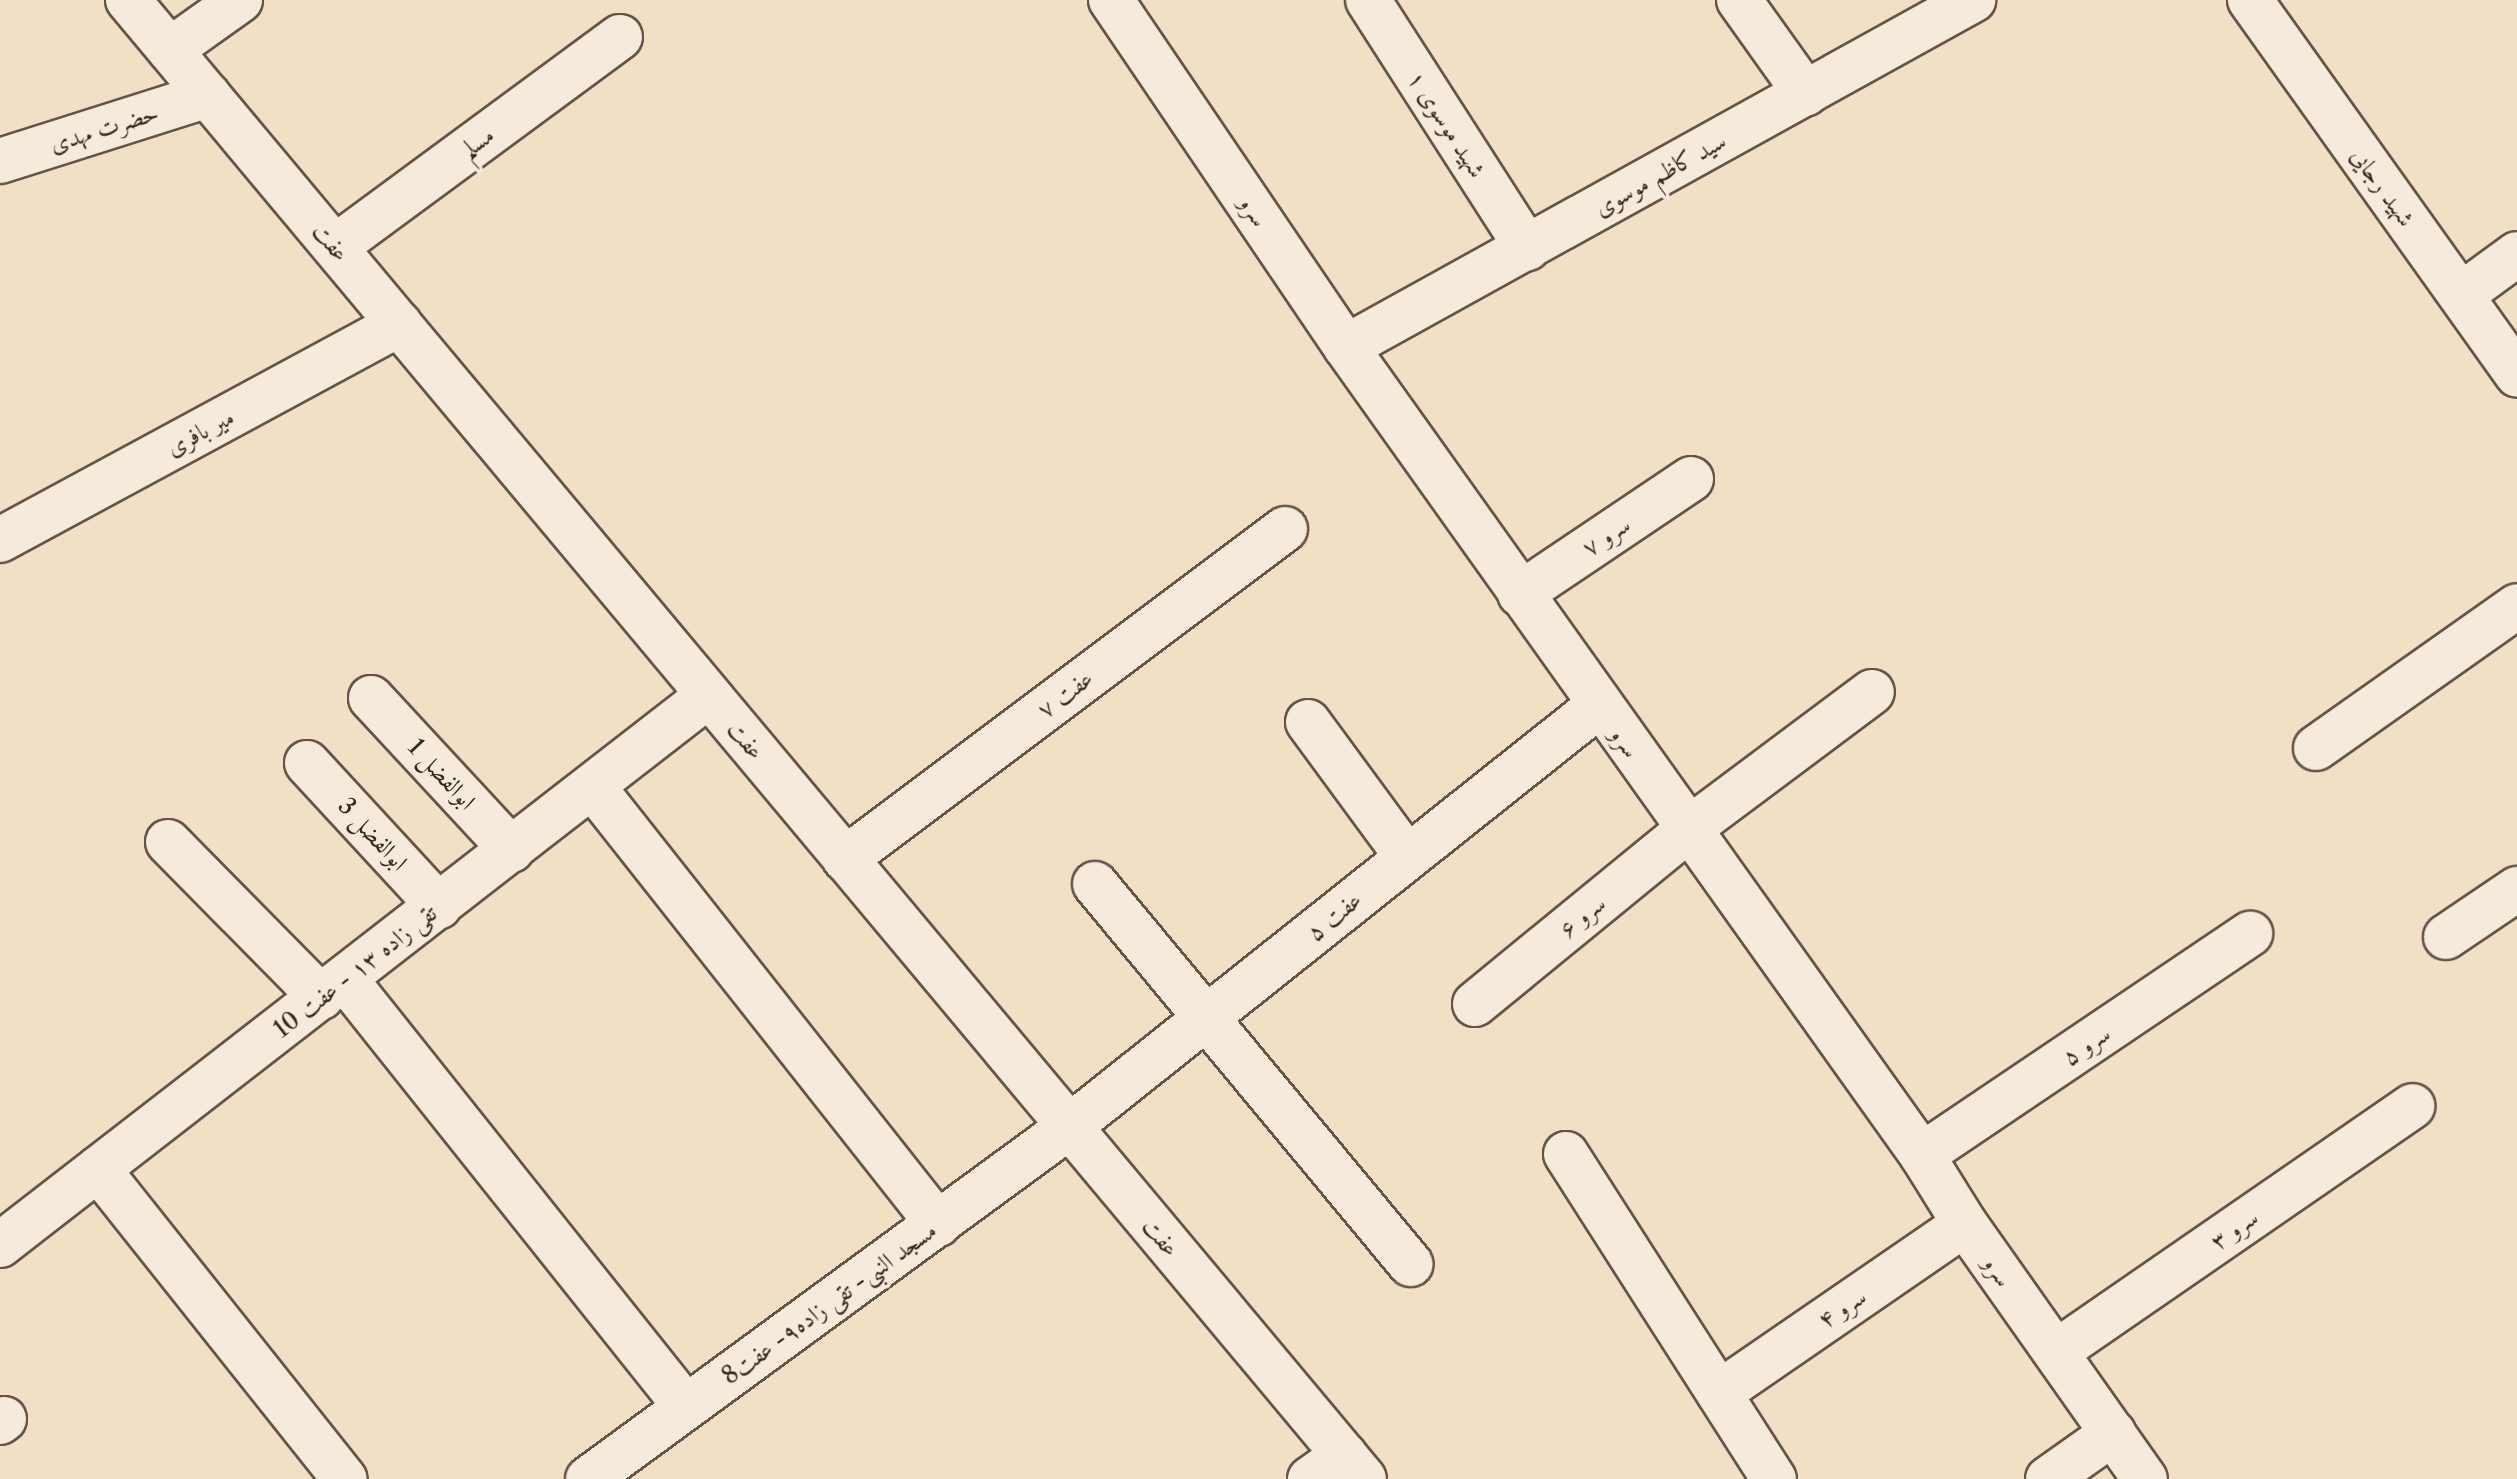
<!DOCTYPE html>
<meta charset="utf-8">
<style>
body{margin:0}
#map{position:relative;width:2517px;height:1479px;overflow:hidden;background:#f1dfc6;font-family:"Libre Caslon Text",Amiri,serif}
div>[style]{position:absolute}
.roads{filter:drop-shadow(2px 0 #65544a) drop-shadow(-2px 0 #65544a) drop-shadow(0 2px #65544a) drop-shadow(0 -2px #65544a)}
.minor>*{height:44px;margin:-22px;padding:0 22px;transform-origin:22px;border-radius:22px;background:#f6eada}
span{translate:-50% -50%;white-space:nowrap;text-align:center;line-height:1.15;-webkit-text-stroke:7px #f6eada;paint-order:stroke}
.street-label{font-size:24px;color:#362621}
</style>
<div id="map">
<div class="roads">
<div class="minor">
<div style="left:128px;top:0;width:1927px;rotate:50.11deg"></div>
<div style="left:1111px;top:0;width:419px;rotate:55.9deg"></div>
<div style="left:1346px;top:347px;width:992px;rotate:54.52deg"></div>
<div style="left:1922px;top:1155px;width:81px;rotate:58.1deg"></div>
<div style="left:1965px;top:1224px;width:312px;rotate:54.8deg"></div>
<div style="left:1368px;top:0;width:295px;rotate:57.3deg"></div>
<div style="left:1739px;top:0;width:115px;rotate:54.5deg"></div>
<div style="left:2250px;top:0;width:460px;rotate:54.5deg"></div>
<div style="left:170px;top:50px;width:86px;rotate:-35.5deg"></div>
<div style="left:0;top:161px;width:218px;rotate:-17.6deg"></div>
<div style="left:335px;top:247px;width:354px;rotate:-36.4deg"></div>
<div style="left:2461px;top:295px;width:69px;rotate:-36.2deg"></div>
<div style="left:1346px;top:347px;width:717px;rotate:-28.96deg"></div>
<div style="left:0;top:540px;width:454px;rotate:-28.4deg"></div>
<div style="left:1520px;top:594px;width:206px;rotate:-33.9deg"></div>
<div style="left:371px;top:698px;width:207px;rotate:47.2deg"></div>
<div style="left:1308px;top:722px;width:167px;rotate:53.7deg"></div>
<div style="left:2316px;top:748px;width:246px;rotate:-35.2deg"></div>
<div style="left:307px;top:763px;width:195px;rotate:47.3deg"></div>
<div style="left:593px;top:787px;width:557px;rotate:51.71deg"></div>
<div style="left:168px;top:842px;width:218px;rotate:45.4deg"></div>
<div style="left:845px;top:859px;width:550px;rotate:-36.87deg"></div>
<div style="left:1095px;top:884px;width:494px;rotate:50.3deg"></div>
<div style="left:2446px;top:937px;width:86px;rotate:-34.1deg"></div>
<div style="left:345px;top:979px;width:547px;rotate:51.45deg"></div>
<div style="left:1475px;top:1004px;width:278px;rotate:-39.3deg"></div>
<div style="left:1690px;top:828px;width:227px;rotate:-36.8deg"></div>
<div style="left:1566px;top:1154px;width:386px;rotate:57.4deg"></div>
<div style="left:1922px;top:1155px;width:396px;rotate:-34deg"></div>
<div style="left:98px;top:1169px;width:396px;rotate:51.5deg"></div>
<div style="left:0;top:1245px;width:897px;rotate:-37.8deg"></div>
<div style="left:2056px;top:1352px;width:433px;rotate:-34.6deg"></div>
<div style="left:1719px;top:1393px;width:298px;rotate:-34.5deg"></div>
<div style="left:0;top:1422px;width:5px;rotate:-37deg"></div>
<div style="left:588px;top:1479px;width:596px;rotate:-36.2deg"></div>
<div style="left:1069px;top:1127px;width:676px;rotate:-38.51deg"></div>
<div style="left:1310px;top:1479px;width:42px;rotate:-35.2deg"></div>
<div style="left:2048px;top:1479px;width:80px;rotate:-35.3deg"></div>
</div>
</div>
<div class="street-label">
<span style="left:1447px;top:124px;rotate:57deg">شهید موسوی ۱</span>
<span style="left:104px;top:128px;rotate:-17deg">حضرت مهدی</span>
<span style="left:477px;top:142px;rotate:-36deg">مسلم</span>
<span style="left:1660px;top:174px;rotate:-29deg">سید کاظم موسوی</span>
<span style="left:2383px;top:187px;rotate:54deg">شهید رجایی</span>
<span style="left:1254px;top:211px;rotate:56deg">سرو</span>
<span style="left:331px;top:242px;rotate:50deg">عفت</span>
<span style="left:200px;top:432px;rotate:-28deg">میر بافری</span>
<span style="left:1606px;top:536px;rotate:-34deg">سرو ۷</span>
<span style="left:1065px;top:694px;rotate:-37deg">عفت ۷</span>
<span style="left:746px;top:740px;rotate:50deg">عفت</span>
<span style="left:1625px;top:742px;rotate:53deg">سرو</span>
<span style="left:442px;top:774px;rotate:47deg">ابوالفضل 1</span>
<span style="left:373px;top:834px;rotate:47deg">ابوالفضل 3</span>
<span style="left:1334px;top:916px;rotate:-39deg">عفت ۵</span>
<span style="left:1582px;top:916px;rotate:-39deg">سرو ۶</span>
<span style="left:355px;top:971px;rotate:-38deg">تقی زاده ۱۳ - عفت 10</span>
<span style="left:2086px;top:1045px;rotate:-34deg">سرو ۵</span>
<span style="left:2234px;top:1229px;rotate:-35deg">سرو ۳</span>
<span style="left:1161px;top:1237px;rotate:50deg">عفت</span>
<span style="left:1998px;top:1271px;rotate:55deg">سرو</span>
<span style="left:829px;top:1303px;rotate:-36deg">مسجد النبی- تقی زاده۹- عفت8</span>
<span style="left:1842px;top:1308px;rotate:-34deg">سرو ۴</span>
</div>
</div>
